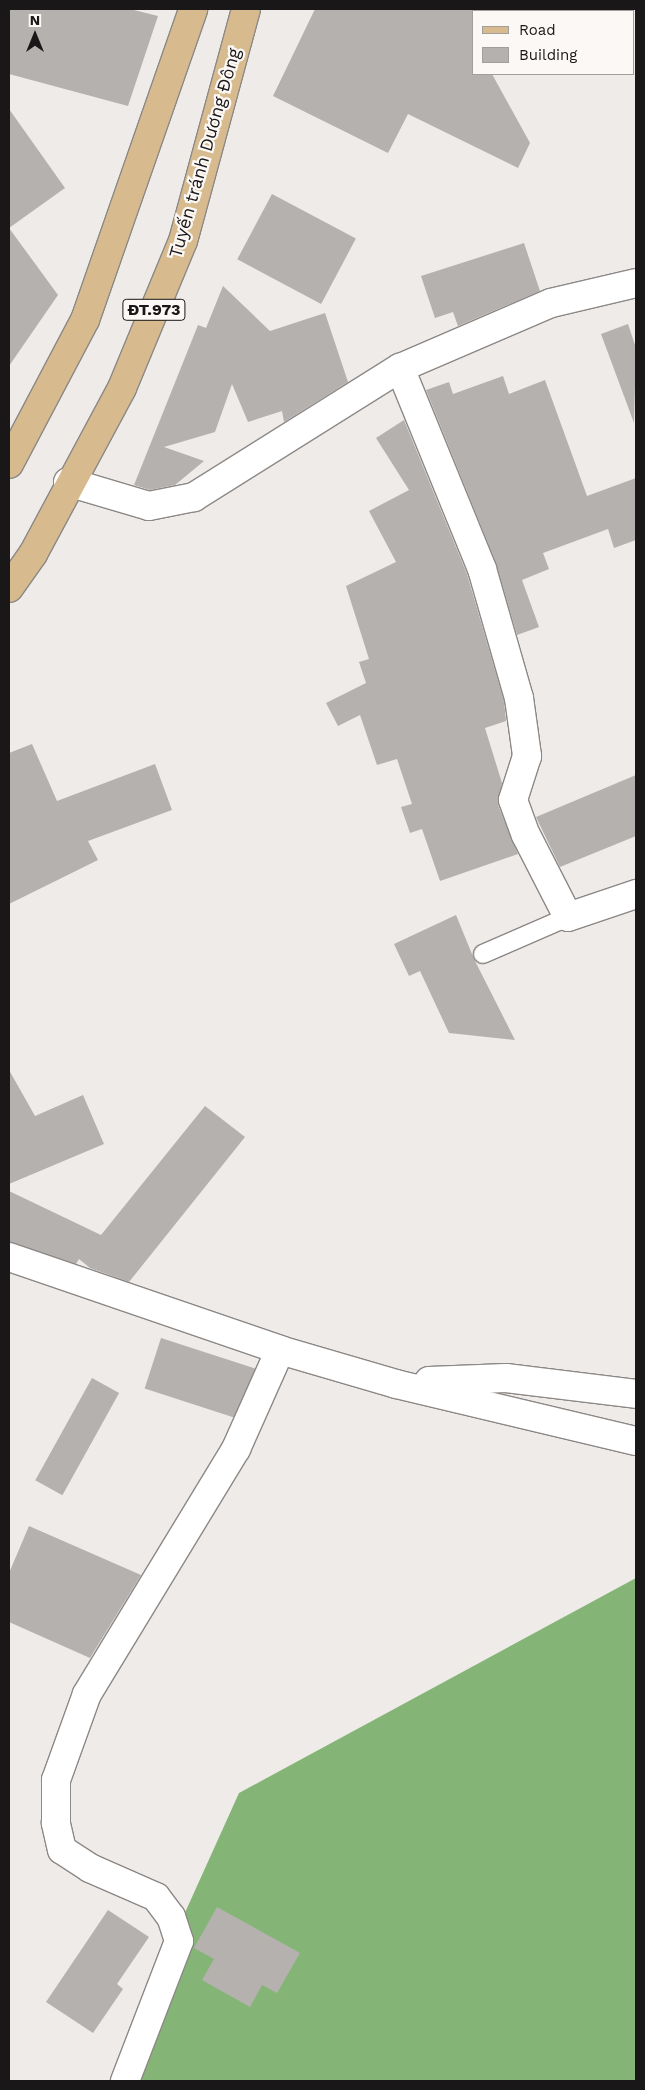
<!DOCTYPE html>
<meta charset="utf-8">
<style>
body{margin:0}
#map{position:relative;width:645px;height:2090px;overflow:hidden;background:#eeebe8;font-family:"Work Sans",sans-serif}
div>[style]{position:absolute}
.forest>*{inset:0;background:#84b576}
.building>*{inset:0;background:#b4b1af;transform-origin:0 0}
.roads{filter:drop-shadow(1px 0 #8c8886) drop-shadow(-1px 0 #8c8886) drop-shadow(0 1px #8c8886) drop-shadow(0 -1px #8c8886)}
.service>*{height:18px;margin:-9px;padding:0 9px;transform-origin:9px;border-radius:9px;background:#fff}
.minor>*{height:28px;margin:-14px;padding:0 14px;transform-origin:14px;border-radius:14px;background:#fff}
.primary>*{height:28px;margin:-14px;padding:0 14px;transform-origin:14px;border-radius:14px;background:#d7bb8e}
span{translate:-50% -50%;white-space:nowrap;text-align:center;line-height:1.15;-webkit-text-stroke:4.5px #fcf8f5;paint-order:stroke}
.shield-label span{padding:1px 4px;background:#fcf8f5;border:1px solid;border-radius:4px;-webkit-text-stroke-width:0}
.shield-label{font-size:16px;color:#191717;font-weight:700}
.street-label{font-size:18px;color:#191717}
.frame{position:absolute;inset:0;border:10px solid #191717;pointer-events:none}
.legend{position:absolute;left:472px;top:10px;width:162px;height:65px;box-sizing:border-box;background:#fcf8f5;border:1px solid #a19e9c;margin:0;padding:6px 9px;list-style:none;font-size:15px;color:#191717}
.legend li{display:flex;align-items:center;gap:10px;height:25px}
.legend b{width:25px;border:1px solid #a19e9c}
.north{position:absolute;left:10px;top:10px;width:50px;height:50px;-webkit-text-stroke:4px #fcf8f5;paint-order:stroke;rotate:0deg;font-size:14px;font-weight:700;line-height:20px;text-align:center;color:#191717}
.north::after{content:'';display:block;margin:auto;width:18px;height:22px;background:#191717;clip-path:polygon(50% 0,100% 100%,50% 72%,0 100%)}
</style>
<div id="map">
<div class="forest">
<div style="clip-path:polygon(636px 1578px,636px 2081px,109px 2081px,239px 1793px)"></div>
</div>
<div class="building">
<div style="clip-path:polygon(9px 9px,130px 9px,158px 16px,128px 106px,9px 74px)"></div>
<div style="clip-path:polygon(315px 9px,474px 9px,474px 74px,492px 74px,530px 143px,518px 168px,408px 114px,388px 153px,273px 96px)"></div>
<div style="clip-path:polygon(9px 109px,65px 188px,9px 228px,58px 295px,9px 366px)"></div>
<div style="left:272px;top:194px;width:95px;height:74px;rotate:28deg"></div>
<div style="clip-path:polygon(524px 243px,540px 291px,458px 326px,453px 312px,435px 318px,421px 276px)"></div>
<div style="clip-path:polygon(223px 286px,270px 331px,325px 313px,348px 382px,284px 422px,282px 411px,248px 422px,232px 384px,215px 432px,164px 447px,204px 461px,175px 485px,150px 490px,134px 485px,198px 325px,206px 328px)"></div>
<div style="clip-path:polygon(628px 324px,636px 348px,634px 423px,601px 334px)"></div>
<div style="clip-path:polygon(503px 376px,509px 394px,545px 380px,587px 496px,636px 478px,636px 540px,614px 548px,608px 529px,543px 553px,549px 569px,522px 580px,539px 627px,517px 635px,496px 563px,426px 390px,449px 382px,453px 394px)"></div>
<div style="clip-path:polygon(404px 420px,467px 574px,504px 701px,506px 721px,485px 728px,502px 783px,498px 805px,518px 854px,440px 881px,422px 829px,410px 833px,401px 807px,412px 804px,397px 759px,377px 765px,360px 715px,338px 726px,326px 703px,366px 683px,359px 662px,369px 659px,346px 586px,396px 562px,369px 511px,409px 490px,376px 438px)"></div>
<div style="clip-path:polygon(32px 744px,57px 801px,155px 764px,172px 810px,88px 841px,98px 860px,9px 904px,9px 753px)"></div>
<div style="clip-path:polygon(636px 775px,636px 836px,560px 867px,536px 817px)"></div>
<div style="clip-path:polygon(456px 915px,474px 959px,515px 1040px,449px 1033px,420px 971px,409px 976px,394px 944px)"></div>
<div style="clip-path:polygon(9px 1070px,35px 1116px,83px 1095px,104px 1144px,9px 1184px)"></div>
<div style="clip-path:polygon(205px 1106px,245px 1137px,129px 1282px,90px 1268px,79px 1259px,76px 1264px,9px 1242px,9px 1191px,101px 1235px)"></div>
<div style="left:161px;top:1338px;width:99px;height:53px;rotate:18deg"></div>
<div style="left:92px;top:1378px;width:31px;height:117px;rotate:29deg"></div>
<div style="clip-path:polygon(29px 1526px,141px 1575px,90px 1658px,9px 1622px,9px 1573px)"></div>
<div style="clip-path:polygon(217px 1907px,300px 1953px,277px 1993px,262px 1985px,250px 2007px,202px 1980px,214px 1959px,194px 1948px)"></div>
<div style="clip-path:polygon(108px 1910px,149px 1937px,117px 1984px,123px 1989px,93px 2033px,46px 2002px)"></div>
</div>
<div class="roads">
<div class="service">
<div style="left:483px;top:954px;width:93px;rotate:-23.5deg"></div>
</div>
<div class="minor">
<div style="left:400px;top:368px;width:217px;rotate:67.8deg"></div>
<div style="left:482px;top:569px;width:134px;rotate:74deg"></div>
<div style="left:519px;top:698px;width:59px;rotate:82.1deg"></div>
<div style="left:527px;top:756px;width:46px;rotate:107.7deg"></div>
<div style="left:513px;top:800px;width:37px;rotate:70deg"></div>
<div style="left:526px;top:835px;width:92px;rotate:62.9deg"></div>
<div style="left:568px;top:917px;width:72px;rotate:-18.7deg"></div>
<div style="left:68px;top:482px;width:84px;rotate:16.5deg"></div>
<div style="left:149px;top:506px;width:46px;rotate:-11.3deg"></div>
<div style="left:194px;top:497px;width:243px;rotate:-32.1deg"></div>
<div style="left:400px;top:368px;width:164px;rotate:-23.3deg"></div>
<div style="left:551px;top:303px;width:87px;rotate:-13.2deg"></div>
<div style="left:9px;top:1257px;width:287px;rotate:18.9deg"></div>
<div style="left:280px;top:1350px;width:121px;rotate:16.3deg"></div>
<div style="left:396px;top:1384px;width:247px;rotate:13.4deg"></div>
<div style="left:429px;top:1381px;width:77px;rotate:-2.2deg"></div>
<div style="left:506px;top:1378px;width:131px;rotate:7deg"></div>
<div style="left:125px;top:2081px;width:150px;rotate:-68.9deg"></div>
<div style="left:179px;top:1941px;width:25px;rotate:-108deg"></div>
<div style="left:171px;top:1917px;width:25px;rotate:-127deg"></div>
<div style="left:156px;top:1897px;width:72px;rotate:-156.3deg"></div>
<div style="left:90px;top:1868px;width:33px;rotate:-147deg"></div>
<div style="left:62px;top:1850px;width:28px;rotate:-103deg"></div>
<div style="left:56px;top:1823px;width:43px;rotate:-90deg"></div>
<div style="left:56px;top:1780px;width:91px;rotate:-70.2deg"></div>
<div style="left:87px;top:1694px;width:287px;rotate:-58.7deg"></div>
<div style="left:236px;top:1449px;width:108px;rotate:-66deg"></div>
</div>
<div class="primary">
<div style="left:9px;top:464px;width:163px;rotate:-62.2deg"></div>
<div style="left:85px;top:320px;width:329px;rotate:-70.8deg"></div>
<div style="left:9px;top:588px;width:42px;rotate:-54.8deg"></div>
<div style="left:33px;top:554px;width:188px;rotate:-61.8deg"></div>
<div style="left:122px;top:388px;width:159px;rotate:-67.5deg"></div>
<div style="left:183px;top:241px;width:240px;rotate:-74.8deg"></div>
</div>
</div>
<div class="shield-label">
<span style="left:154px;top:310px">ĐT.973</span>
</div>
<div class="street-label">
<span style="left:205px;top:153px;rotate:-74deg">Tuyến tránh Dương Đông</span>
</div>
<div class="frame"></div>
<ul class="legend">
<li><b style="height:6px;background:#d7bb8e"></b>Road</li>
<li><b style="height:14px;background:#b4b1af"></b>Building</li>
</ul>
<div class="north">N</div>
</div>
